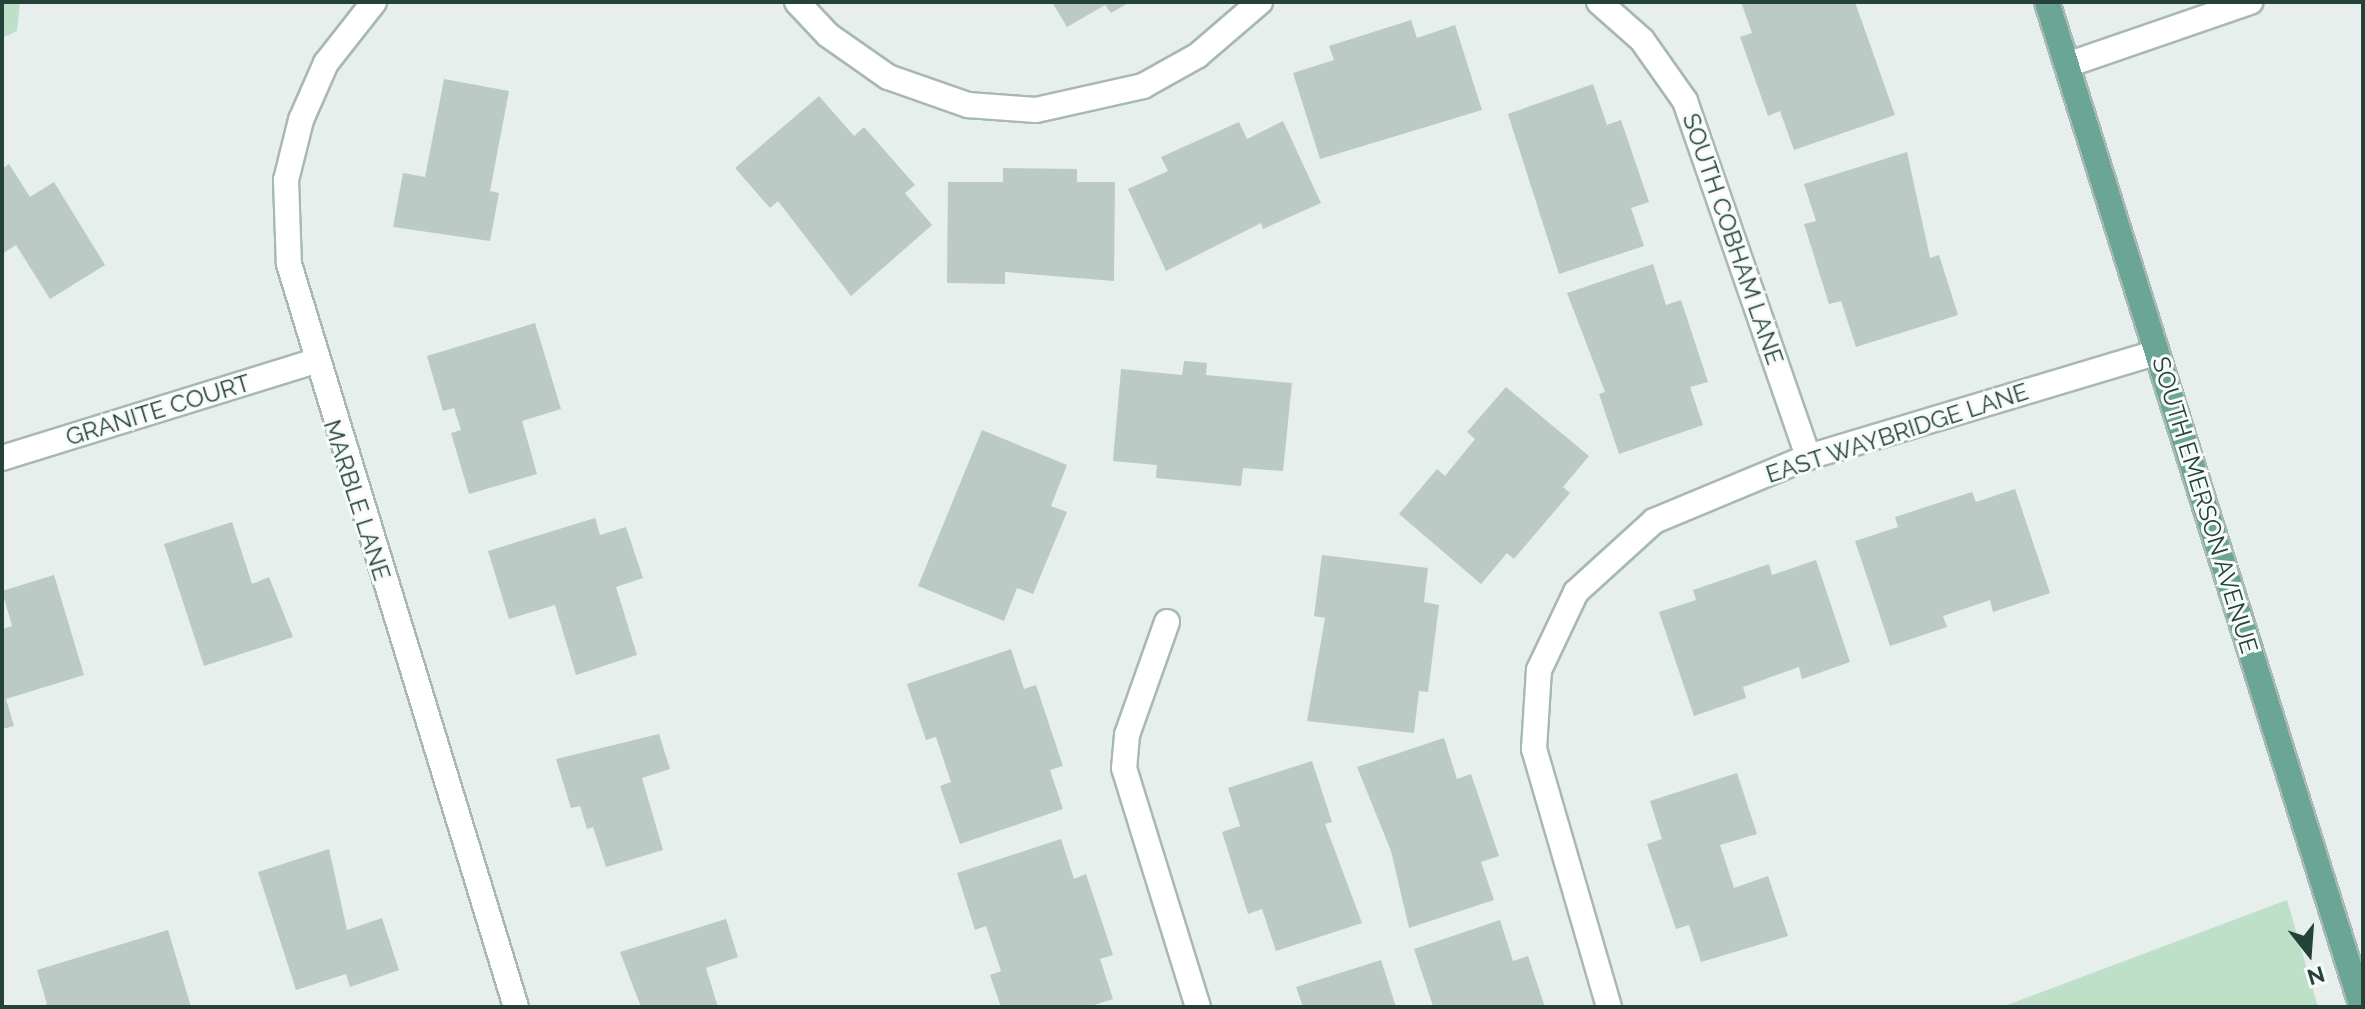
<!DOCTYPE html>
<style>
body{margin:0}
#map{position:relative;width:2365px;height:1009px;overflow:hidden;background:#e6efeb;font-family:Raleway,sans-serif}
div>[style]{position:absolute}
.green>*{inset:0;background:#bfe0c8}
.building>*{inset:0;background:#bbcac4}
.roads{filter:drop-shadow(2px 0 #a8b8b2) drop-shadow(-2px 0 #a8b8b2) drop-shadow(0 2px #a8b8b2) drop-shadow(0 -2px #a8b8b2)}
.minor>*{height:24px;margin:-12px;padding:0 12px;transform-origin:12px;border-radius:12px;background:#fff}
.primary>*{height:24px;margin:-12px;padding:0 12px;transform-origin:12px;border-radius:12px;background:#6aa596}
span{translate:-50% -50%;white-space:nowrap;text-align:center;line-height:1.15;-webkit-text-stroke:6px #f7fbf9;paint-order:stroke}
.street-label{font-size:24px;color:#24423a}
.frame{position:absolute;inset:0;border:4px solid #24423a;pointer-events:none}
.north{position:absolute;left:2269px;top:913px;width:80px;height:80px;-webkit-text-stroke:6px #f7fbf9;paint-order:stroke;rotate:163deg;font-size:22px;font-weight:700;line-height:32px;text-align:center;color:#24423a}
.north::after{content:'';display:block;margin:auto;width:28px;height:36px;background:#24423a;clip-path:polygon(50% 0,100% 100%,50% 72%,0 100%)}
</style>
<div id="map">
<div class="green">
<div style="clip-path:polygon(2px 2px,20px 2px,17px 31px,2px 38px)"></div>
<div style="clip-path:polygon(2287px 900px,2318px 1007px,2002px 1007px)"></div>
</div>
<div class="building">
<div style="clip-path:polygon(1052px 2px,1130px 2px,1111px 13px,1105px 5px,1067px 27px)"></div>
<div style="clip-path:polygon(1741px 2px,1855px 2px,1895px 115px,1794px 150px,1780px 111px,1768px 116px,1740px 37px,1752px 33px)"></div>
<div style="clip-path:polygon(1411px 20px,1417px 38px,1455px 25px,1482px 110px,1320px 159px,1293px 73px,1334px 60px,1329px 46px)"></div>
<div style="clip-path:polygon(444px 79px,509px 91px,490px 191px,499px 193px,490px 241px,393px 227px,403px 173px,425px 177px)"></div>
<div style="clip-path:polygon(1593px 84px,1607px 125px,1621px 120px,1649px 202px,1631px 208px,1644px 246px,1559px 274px,1508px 114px)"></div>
<div style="clip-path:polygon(819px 96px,854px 136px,864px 127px,915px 185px,905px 193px,932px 225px,851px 296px,778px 201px,770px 208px,735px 168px)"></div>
<div style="clip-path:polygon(1283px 121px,1321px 203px,1263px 229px,1261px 223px,1166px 271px,1128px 189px,1168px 171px,1161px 157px,1239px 122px,1247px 139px)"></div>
<div style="clip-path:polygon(1907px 152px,1930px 258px,1939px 255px,1958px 315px,1856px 347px,1841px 301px,1829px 304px,1804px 224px,1816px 221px,1804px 184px)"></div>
<div style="clip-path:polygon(9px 164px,30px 197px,54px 182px,105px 265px,50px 299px,16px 245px,2px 254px,2px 169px)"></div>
<div style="clip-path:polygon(1003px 168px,1077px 169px,1077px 182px,1115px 182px,1114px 281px,1005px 272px,1005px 284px,947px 283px,948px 182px,1003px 182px)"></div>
<div style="clip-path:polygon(1653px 264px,1666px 305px,1681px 300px,1708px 382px,1690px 387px,1703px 425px,1619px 454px,1599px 394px,1605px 392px,1567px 293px)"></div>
<div style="clip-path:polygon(535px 323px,561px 409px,522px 421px,537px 474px,469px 494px,451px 433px,461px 430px,454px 408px,443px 411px,427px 356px)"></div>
<div style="clip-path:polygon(1184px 361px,1207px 363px,1206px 375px,1292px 383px,1283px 471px,1243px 468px,1241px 486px,1156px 478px,1157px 465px,1113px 461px,1121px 369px,1182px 375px)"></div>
<div style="clip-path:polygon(1506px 387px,1589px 456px,1563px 487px,1570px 493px,1514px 559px,1507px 553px,1481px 584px,1399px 514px,1437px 469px,1445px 476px,1475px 439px,1467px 432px)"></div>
<div style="clip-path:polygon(982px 430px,1067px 465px,1051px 506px,1067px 512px,1033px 594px,1017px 588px,1004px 621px,918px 586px)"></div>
<div style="clip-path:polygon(2015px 489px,2050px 593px,1993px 612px,1990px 600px,1943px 616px,1947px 627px,1890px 646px,1855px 541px,1898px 527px,1895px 517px,1972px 492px,1976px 502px)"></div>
<div style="clip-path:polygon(595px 518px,600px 535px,626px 527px,643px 578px,616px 587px,637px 655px,576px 675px,555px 605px,509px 619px,488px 551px)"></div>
<div style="clip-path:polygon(232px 522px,252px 584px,269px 577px,293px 637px,204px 666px,164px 544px)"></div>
<div style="clip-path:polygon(1322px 555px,1428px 568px,1424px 602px,1439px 605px,1428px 692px,1419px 691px,1414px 733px,1307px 721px,1325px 618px,1314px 616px)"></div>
<div style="clip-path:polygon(1816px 560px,1850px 662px,1802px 679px,1799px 667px,1743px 687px,1746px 698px,1694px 716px,1659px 612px,1696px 600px,1693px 590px,1769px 564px,1772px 575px)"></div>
<div style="clip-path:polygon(54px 575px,84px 675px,6px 699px,14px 726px,2px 729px,2px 629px,12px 626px,2px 591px)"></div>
<div style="clip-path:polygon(1011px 649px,1024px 689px,1036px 685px,1063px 766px,1050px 770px,1063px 809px,960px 844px,940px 786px,951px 782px,936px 737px,926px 740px,907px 684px)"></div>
<div style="clip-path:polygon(659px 734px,670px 769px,642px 778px,663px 850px,606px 867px,593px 827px,587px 829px,580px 806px,571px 808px,556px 759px)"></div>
<div style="clip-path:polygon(1444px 738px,1457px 779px,1471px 774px,1499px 856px,1481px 862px,1494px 900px,1409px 928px,1391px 851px,1357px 767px)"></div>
<div style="clip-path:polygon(1312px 761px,1332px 822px,1325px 824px,1362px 923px,1276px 951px,1262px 909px,1248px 914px,1222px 832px,1240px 826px,1228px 788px)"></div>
<div style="clip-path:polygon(1737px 773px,1757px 834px,1720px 845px,1734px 888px,1768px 876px,1788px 936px,1701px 962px,1689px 925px,1676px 929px,1647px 844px,1662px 839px,1650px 801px)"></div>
<div style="clip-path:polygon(1061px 839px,1074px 879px,1086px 874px,1113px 955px,1100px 959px,1113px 999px,1088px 1007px,1001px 1007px,990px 975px,1001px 971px,986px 926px,975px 930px,957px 873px)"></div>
<div style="clip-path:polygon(329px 849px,347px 930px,382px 918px,399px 970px,350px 987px,346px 974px,296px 990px,258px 872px)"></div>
<div style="clip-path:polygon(726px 919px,738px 957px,706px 968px,718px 1007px,641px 1007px,620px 952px)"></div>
<div style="clip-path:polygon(1500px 920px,1513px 961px,1528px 956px,1545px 1007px,1433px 1006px,1414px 949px)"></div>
<div style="clip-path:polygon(168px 930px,191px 1007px,41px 1007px,47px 1004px,37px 970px)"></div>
<div style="clip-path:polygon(1381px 960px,1396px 1007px,1303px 1007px,1296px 987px)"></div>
</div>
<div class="roads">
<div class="minor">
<div style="left:374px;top:2px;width:78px;rotate:128.2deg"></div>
<div style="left:326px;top:63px;width:62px;rotate:113.7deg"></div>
<div style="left:301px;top:120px;width:62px;rotate:104deg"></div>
<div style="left:286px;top:180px;width:84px;rotate:88deg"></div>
<div style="left:289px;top:264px;width:777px;rotate:73.01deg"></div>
<div style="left:797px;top:2px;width:45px;rotate:46.8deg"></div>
<div style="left:828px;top:35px;width:73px;rotate:35deg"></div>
<div style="left:888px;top:77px;width:85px;rotate:19.3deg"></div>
<div style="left:968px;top:105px;width:68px;rotate:4.2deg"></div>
<div style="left:1036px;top:110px;width:110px;rotate:-12.6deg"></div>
<div style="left:1143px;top:86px;width:62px;rotate:-29.1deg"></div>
<div style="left:1197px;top:56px;width:83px;rotate:-40.6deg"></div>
<div style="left:1599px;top:2px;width:57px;rotate:41.5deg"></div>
<div style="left:1642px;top:40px;width:75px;rotate:54.8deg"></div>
<div style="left:1685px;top:101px;width:377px;rotate:70.9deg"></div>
<div style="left:2067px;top:65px;width:194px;rotate:-19deg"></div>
<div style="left:2px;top:458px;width:325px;rotate:-17.2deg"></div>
<div style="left:1167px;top:622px;width:120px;rotate:109.5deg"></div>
<div style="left:1127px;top:735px;width:33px;rotate:95deg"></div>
<div style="left:1124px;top:768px;width:250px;rotate:72.8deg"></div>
<div style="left:1609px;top:1007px;width:269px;rotate:-106.2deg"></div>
<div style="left:1534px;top:749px;width:79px;rotate:-86.4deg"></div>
<div style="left:1539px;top:670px;width:86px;rotate:-64.6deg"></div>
<div style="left:1576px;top:592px;width:105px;rotate:-42.3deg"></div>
<div style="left:1654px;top:521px;width:167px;rotate:-22.6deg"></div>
<div style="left:1808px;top:457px;width:364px;rotate:-16.7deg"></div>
</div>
<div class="primary">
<div style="left:2047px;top:2px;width:1053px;rotate:72.6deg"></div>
</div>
</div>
<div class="street-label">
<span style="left:1733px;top:239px;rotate:71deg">SOUTH COBHAM LANE</span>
<span style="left:158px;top:410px;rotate:-17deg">GRANITE COURT</span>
<span style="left:1897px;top:433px;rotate:-18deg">EAST WAYBRIDGE LANE</span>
<span style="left:357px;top:500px;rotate:72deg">MARBLE LANE</span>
<span style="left:2205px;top:505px;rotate:73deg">SOUTH EMERSON AVENUE</span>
</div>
<div class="frame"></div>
<div class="north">N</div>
</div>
